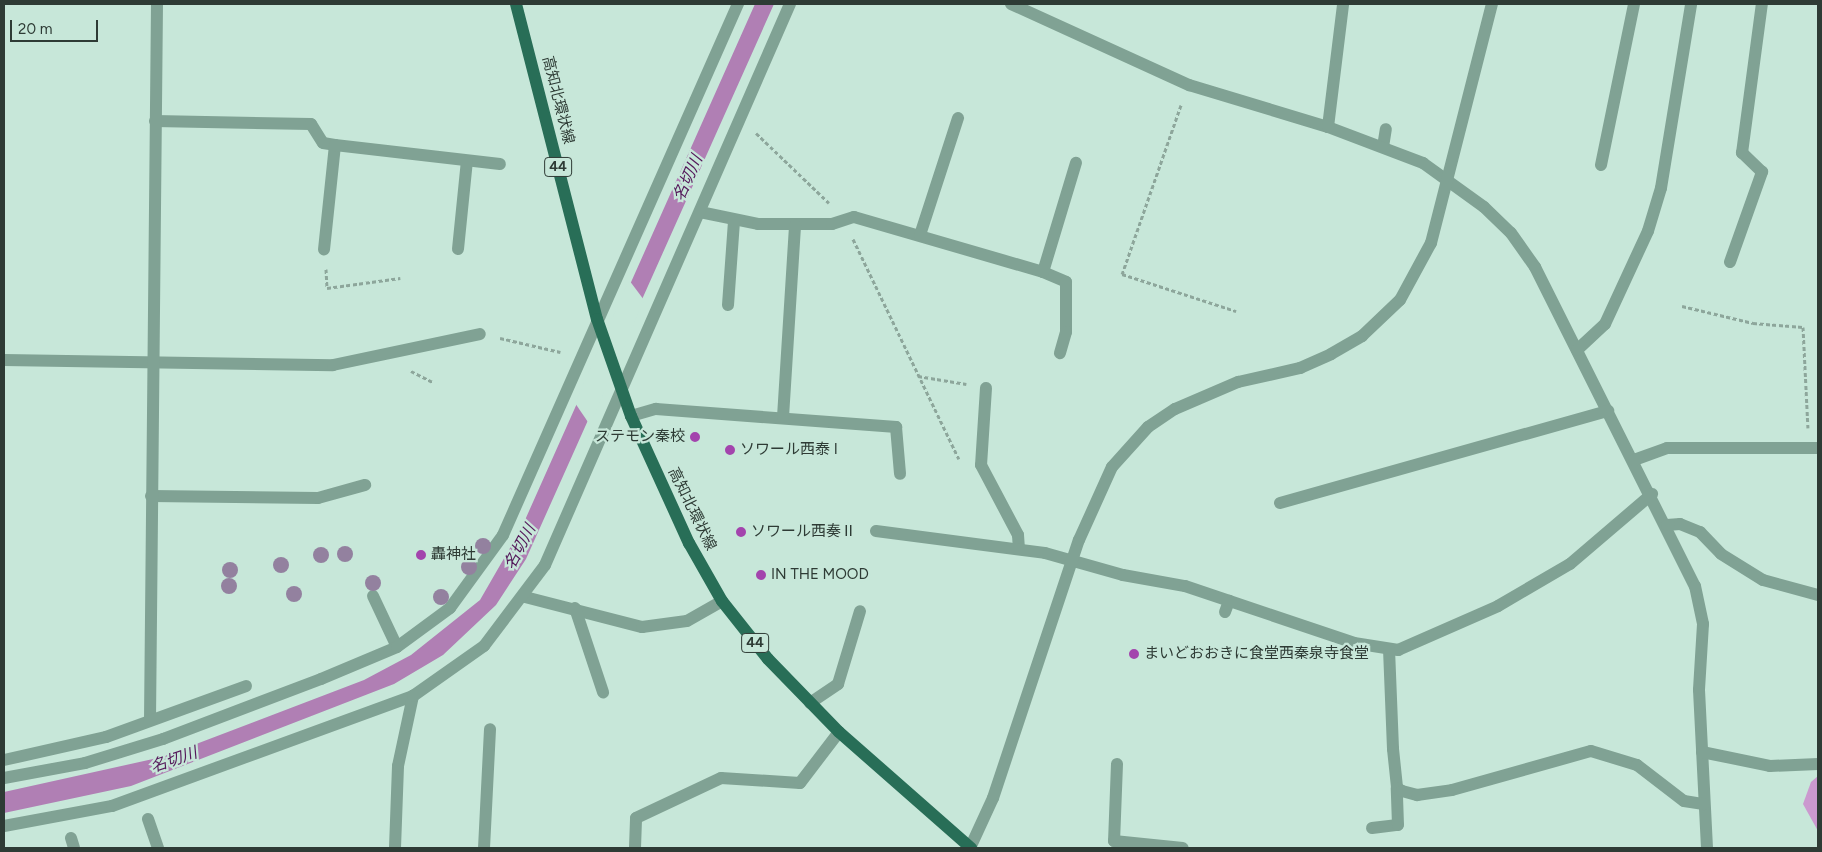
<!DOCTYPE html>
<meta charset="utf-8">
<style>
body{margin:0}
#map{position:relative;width:1822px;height:852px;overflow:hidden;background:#c7e7d9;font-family:Figtree,"Noto Sans JP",sans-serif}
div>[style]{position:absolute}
.forest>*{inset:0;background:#cb99cf}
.water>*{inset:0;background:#b07fb4}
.pier>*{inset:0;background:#c7e7d9}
.path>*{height:3px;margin-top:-1.5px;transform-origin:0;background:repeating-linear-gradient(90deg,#8da69b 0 4px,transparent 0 6.5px)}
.service>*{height:12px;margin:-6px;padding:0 6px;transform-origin:6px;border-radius:6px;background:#80a294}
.minor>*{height:12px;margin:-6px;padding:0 6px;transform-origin:6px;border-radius:6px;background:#80a294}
.tertiary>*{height:12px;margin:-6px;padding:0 6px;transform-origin:6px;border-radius:6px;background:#80a294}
.primary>*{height:12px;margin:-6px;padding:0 6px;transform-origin:6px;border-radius:6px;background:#286e57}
.trees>*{width:16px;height:16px;margin:-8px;border-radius:50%;background:#93819f}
.dots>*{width:14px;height:14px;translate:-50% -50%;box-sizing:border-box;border:2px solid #c7e7d9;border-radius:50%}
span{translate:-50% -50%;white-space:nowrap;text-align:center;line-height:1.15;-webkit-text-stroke:4.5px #c7e7d9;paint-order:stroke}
.shield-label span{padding:1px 4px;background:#c7e7d9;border:1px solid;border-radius:4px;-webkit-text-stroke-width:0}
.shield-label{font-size:14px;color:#2e3b35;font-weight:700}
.street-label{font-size:15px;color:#2e3b35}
.poi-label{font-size:15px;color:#2e3b35}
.right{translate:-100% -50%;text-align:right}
.left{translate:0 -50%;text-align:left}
.water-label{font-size:16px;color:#54185a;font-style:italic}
.frame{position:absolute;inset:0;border:5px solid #2e3b35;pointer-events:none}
.scale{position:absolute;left:10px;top:20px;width:88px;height:22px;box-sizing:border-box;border:2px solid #2e3b35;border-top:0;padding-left:6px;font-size:15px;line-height:18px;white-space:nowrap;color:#2e3b35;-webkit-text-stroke:4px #c7e7d9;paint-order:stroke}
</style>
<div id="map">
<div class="forest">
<div style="clip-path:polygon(1818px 776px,1818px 831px,1803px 804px,1811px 782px)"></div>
</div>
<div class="water">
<div style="clip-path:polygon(755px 4px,774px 4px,526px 559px,496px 605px,443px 655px,394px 684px,131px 786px,4px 813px,4px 792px,162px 757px,364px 680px,411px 655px,480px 600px,521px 529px)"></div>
</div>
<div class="pier">
<div style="clip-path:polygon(629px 280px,644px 300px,590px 425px,575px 403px)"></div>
</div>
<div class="path">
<div style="left:1181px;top:105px;width:179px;rotate:109.2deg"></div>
<div style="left:1122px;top:274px;width:120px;rotate:18deg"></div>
<div style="left:756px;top:133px;width:101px;rotate:43.8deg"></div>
<div style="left:853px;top:239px;width:244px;rotate:64.3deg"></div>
<div style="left:326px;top:269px;width:19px;rotate:87deg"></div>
<div style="left:327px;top:288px;width:74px;rotate:-7.8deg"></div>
<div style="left:1682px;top:306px;width:73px;rotate:13.5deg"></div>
<div style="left:1753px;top:323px;width:50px;rotate:4.6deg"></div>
<div style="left:1803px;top:327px;width:101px;rotate:87.2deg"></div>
<div style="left:500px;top:338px;width:62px;rotate:13.1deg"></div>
<div style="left:411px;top:371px;width:25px;rotate:27deg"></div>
<div style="left:918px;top:376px;width:49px;rotate:9.5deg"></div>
</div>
<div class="service">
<div style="left:1383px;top:147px;width:18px;rotate:-81deg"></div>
<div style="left:373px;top:596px;width:56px;rotate:64.8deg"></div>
<div style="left:1225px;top:612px;width:12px;rotate:-70deg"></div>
<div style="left:1372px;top:828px;width:26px;rotate:-7deg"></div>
<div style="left:1398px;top:825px;width:37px;rotate:-92deg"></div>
</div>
<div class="minor">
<div style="left:1011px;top:4px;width:196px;rotate:24.5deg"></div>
<div style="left:1189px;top:85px;width:145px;rotate:16.8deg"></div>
<div style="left:1328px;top:127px;width:102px;rotate:20.8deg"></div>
<div style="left:1423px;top:163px;width:75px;rotate:35.8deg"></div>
<div style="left:1484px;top:207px;width:37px;rotate:44deg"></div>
<div style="left:1511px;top:233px;width:42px;rotate:54.8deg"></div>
<div style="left:1535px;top:267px;width:357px;rotate:63.4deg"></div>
<div style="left:1695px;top:586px;width:39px;rotate:78deg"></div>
<div style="left:1703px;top:624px;width:66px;rotate:93.5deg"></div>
<div style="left:1699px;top:690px;width:158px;rotate:87.1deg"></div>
<div style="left:155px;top:121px;width:156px;rotate:1.1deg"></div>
<div style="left:311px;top:124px;width:22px;rotate:58deg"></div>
<div style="left:323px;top:143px;width:12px;rotate:9deg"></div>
<div style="left:335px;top:145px;width:105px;rotate:96deg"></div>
<div style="left:335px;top:145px;width:166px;rotate:6.6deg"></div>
<div style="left:1601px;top:165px;width:164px;rotate:-78.4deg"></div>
<div style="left:700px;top:212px;width:59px;rotate:11.7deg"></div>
<div style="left:758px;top:224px;width:74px"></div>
<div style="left:832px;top:224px;width:23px;rotate:-18deg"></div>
<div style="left:854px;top:217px;width:197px;rotate:16.2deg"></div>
<div style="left:1043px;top:272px;width:25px;rotate:23deg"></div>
<div style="left:1066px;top:282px;width:50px;rotate:90deg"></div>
<div style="left:1066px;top:332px;width:22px;rotate:106deg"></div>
<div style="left:920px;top:235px;width:123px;rotate:-72deg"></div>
<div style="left:458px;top:249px;width:88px;rotate:-84.2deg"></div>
<div style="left:1730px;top:262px;width:96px;rotate:-70.4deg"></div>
<div style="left:1762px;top:172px;width:28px;rotate:-136deg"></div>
<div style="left:1742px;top:153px;width:150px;rotate:-82.4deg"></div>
<div style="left:1043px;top:272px;width:114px;rotate:-73.2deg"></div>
<div style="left:728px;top:305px;width:83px;rotate:-85.9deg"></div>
<div style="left:1577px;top:350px;width:38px;rotate:-43deg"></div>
<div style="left:1605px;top:324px;width:102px;rotate:-65.2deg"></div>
<div style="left:1648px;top:231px;width:45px;rotate:-73.2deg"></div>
<div style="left:1661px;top:188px;width:186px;rotate:-80.7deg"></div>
<div style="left:4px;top:360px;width:329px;rotate:0.9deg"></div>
<div style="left:333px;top:365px;width:150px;rotate:-11.9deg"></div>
<div style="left:986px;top:388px;width:77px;rotate:93.7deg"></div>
<div style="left:981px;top:465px;width:79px;rotate:62.1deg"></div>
<div style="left:1018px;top:535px;width:13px;rotate:86deg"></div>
<div style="left:631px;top:416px;width:26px;rotate:-16deg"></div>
<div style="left:656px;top:409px;width:241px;rotate:4.3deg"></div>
<div style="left:896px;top:427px;width:47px;rotate:85.1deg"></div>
<div style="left:783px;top:417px;width:192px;rotate:-86.4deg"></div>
<div style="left:1634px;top:460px;width:35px;rotate:-20deg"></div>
<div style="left:1667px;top:448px;width:151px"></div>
<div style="left:151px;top:496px;width:167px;rotate:0.7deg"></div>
<div style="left:318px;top:498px;width:49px;rotate:-15.5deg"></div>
<div style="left:1280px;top:503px;width:341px;rotate:-15.7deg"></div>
<div style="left:1667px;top:525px;width:13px;rotate:-4deg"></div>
<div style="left:1680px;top:524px;width:22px;rotate:22deg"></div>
<div style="left:1700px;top:532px;width:30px;rotate:46deg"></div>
<div style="left:1721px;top:554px;width:49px;rotate:31.8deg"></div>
<div style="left:1763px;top:580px;width:57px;rotate:15.3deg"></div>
<div style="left:876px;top:531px;width:170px;rotate:7.4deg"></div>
<div style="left:1045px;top:553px;width:81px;rotate:15.8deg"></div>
<div style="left:1123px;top:575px;width:63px;rotate:10.1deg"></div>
<div style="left:1185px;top:586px;width:178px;rotate:18.6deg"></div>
<div style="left:1354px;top:643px;width:45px;rotate:9deg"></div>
<div style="left:1398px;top:650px;width:109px;rotate:-23.7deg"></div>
<div style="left:1498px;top:606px;width:83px;rotate:-30.3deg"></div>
<div style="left:1570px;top:564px;width:108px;rotate:-40.5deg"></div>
<div style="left:525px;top:597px;width:121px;rotate:14.4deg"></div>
<div style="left:642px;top:627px;width:45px;rotate:-7.6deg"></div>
<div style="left:687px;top:621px;width:40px;rotate:-29.7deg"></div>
<div style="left:575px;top:608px;width:89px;rotate:71.6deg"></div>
<div style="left:1389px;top:649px;width:100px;rotate:87.7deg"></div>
<div style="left:1393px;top:749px;width:39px;rotate:84deg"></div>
<div style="left:1397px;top:788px;width:6px;rotate:31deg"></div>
<div style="left:1402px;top:791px;width:16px;rotate:15deg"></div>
<div style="left:1417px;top:795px;width:35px;rotate:-8deg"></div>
<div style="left:1452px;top:790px;width:144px;rotate:-15.7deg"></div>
<div style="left:1591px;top:751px;width:48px;rotate:16.9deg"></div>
<div style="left:1637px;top:765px;width:59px;rotate:37.5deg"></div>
<div style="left:1684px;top:801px;width:20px;rotate:9deg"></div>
<div style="left:810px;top:703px;width:34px;rotate:-34deg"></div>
<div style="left:838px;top:684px;width:76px;rotate:-73.2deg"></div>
<div style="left:150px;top:720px;width:716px;rotate:-89.44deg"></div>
<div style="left:1702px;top:752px;width:69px;rotate:11.6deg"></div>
<div style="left:1770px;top:766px;width:48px;rotate:-2.4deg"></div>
<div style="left:4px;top:760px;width:105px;rotate:-12.7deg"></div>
<div style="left:106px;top:737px;width:149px;rotate:-20deg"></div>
<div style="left:1117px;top:764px;width:77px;rotate:92.2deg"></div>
<div style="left:1114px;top:841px;width:69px;rotate:5.8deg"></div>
<div style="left:4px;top:778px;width:82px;rotate:-10.5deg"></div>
<div style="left:85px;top:763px;width:82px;rotate:-17.1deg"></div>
<div style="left:163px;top:739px;width:169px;rotate:-20.8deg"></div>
<div style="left:321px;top:679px;width:82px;rotate:-22.8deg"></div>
<div style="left:397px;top:647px;width:66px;rotate:-36.3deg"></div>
<div style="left:450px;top:608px;width:90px;rotate:-54deg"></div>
<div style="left:503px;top:535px;width:581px;rotate:-66.13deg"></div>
<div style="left:148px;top:819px;width:31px;rotate:71deg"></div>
<div style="left:4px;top:826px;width:110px;rotate:-10.5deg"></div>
<div style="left:112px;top:806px;width:320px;rotate:-20.1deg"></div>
<div style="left:71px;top:838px;width:10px;rotate:73deg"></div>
<div style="left:395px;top:848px;width:82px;rotate:-87.9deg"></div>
<div style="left:398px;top:766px;width:72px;rotate:-77.9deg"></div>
<div style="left:413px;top:696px;width:87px;rotate:-35.2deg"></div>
<div style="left:484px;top:646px;width:101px;rotate:-53deg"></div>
<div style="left:545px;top:565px;width:612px;rotate:-66.41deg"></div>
<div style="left:484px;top:848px;width:119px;rotate:-87.1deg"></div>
<div style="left:635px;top:848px;width:30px;rotate:-88deg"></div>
<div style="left:636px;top:818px;width:94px;rotate:-25.2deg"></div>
<div style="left:721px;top:778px;width:79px;rotate:3.6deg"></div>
<div style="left:800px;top:783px;width:64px;rotate:-52.6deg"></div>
</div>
<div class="tertiary">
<div style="left:1328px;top:127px;width:124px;rotate:-83deg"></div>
<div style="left:970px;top:848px;width:55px;rotate:-65.3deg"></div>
<div style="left:993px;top:798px;width:272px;rotate:-71.6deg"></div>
<div style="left:1079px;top:540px;width:80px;rotate:-65.7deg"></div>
<div style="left:1112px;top:467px;width:54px;rotate:-48deg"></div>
<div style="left:1148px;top:427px;width:32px;rotate:-34deg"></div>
<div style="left:1175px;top:409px;width:69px;rotate:-23.2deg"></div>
<div style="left:1238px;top:382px;width:64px;rotate:-12.7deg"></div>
<div style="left:1300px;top:368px;width:34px;rotate:-24deg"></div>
<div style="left:1331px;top:354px;width:36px;rotate:-30deg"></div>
<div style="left:1362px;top:336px;width:52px;rotate:-43.5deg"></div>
<div style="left:1400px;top:300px;width:65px;rotate:-61.5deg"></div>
<div style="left:1431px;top:243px;width:247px;rotate:-75.7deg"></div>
</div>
<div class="primary">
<div style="left:516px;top:4px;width:325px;rotate:75.6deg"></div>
<div style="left:597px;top:319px;width:103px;rotate:70.7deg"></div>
<div style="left:631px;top:416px;width:140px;rotate:65.5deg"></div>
<div style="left:689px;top:543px;width:67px;rotate:60.4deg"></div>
<div style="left:722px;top:601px;width:74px;rotate:51.6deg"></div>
<div style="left:768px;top:659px;width:102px;rotate:45.8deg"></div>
<div style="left:839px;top:732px;width:176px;rotate:41.3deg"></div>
</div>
<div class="trees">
<div style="left:483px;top:546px"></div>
<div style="left:345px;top:554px"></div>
<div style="left:321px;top:555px"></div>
<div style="left:281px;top:565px"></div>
<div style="left:469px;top:567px"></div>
<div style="left:230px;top:570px"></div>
<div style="left:373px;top:583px"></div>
<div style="left:229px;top:586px"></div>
<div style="left:294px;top:594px"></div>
<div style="left:441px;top:597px"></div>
</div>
<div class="dots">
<div style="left:695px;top:437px;background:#a344ad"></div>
<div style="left:730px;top:450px;background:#a344ad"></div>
<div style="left:741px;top:532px;background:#a344ad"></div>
<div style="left:421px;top:555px;background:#a344ad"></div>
<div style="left:761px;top:575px;background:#a344ad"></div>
<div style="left:1134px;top:654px;background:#a344ad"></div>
</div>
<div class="shield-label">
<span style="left:558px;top:167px">44</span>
<span style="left:755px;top:643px">44</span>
</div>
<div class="street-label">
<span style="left:558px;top:100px;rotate:76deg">高知北環状線</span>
<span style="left:692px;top:509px;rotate:64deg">高知北環状線</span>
</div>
<div class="poi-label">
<span class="right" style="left:685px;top:437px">ステモン秦校</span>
<span class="left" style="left:740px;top:450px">ソワール西泰 I</span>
<span class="left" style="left:751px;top:532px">ソワール西奏Ⅱ</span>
<span class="left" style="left:431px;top:555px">轟神社</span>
<span class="left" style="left:771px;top:575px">IN THE MOOD</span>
<span class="left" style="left:1144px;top:654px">まいどおおきに食堂西秦泉寺食堂</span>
</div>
<div class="water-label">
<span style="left:688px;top:178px;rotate:-66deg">名切川</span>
<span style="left:520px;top:547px;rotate:-62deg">名切川</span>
<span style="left:174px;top:760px;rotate:-19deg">名切川</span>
</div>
<div class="frame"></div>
<div class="scale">20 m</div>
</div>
